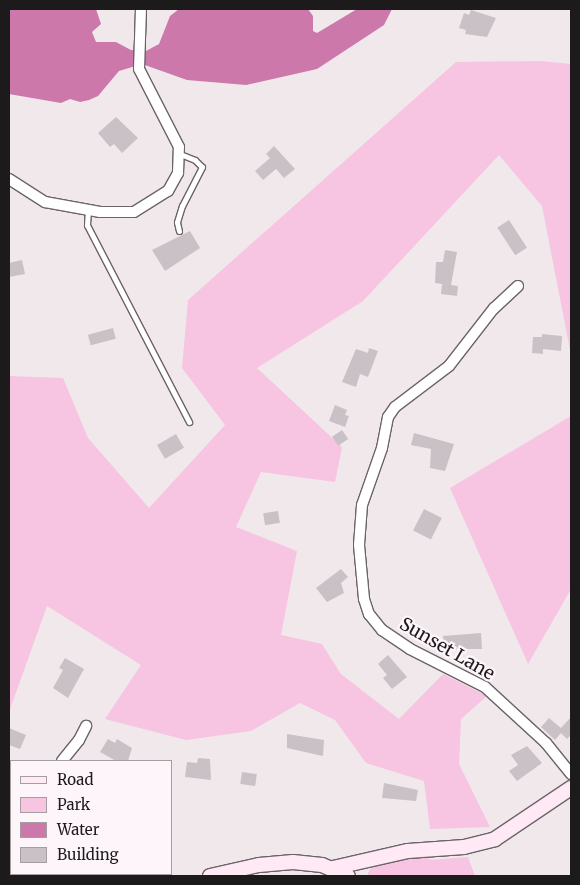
<!DOCTYPE html>
<style>
body{margin:0}
#map{position:relative;width:580px;height:885px;overflow:hidden;background:#f1e8ec;font-family:Merriweather,serif}
div>[style]{position:absolute}
.green>*{inset:0;background:#f7c4e1}
.water>*{inset:0;background:#cd78ab}
.stream>*{height:3px;margin:-1.5px;padding:0 1.5px;transform-origin:1.5px;border-radius:1.5px;background:#cd78ab}
.building>*{inset:0;background:#cac1c6;transform-origin:0 0}
.roads{filter:drop-shadow(1px 0 #6b6367) drop-shadow(-1px 0 #6b6367) drop-shadow(0 1px #6b6367) drop-shadow(0 -1px #6b6367)}
.lane>*{height:5px;margin:-2.5px;padding:0 2.5px;transform-origin:2.5px;border-radius:2.5px;background:#fff}
.street>*{height:10px;margin:-5px;padding:0 5px;transform-origin:5px;border-radius:5px;background:#fff}
.secondary>*{height:14px;margin:-7px;padding:0 7px;transform-origin:7px;border-radius:7px;background:#fee9f5}
span{translate:-50% -50%;white-space:nowrap;text-align:center;line-height:1.15;-webkit-text-stroke:4.5px #fef5fa;paint-order:stroke}
.street-label{font-size:18px;color:#1d1a1c}
.frame{position:absolute;inset:0;border:10px solid #1d1a1c;pointer-events:none}
.legend{position:absolute;left:10px;top:760px;width:162px;height:115px;box-sizing:border-box;background:#fef5fa;border:1px solid #a49da1;margin:0;padding:6px 9px;list-style:none;font-size:15px;color:#1d1a1c}
.legend li{display:flex;align-items:center;gap:10px;height:25px}
.legend b{width:25px;border:1px solid #a49da1}
</style>
<div id="map">
<div class="green">
<div style="clip-path:polygon(540px 61px,571px 64px,571px 355px,542px 206px,499px 155px,363px 301px,257px 368px,342px 447px,335px 482px,261px 472px,236px 527px,297px 551px,281px 635px,322px 644px,341px 674px,399px 719px,443px 674px,487px 696px,461px 719px,459px 764px,490px 827px,430px 829px,424px 781px,366px 763px,335px 720px,300px 703px,251px 731px,186px 740px,105px 719px,141px 665px,47px 606px,9px 712px,9px 376px,63px 378px,88px 438px,149px 508px,225px 425px,182px 368px,188px 300px,456px 62px)"></div>
<div style="clip-path:polygon(571px 416px,571px 589px,528px 664px,450px 488px)"></div>
<div style="clip-path:polygon(423px 856px,431px 860px,468px 857px,475px 876px,367px 876px,370px 869px,382px 863px)"></div>
</div>
<div class="water">
<div style="clip-path:polygon(9px 9px,96px 9px,101px 24px,92px 32px,96px 42px,116px 42px,131px 50px,146px 51px,159px 44px,170px 16px,179px 9px,308px 9px,313px 16px,313px 31px,317px 33px,357px 9px,392px 9px,384px 25px,317px 69px,246px 85px,187px 80px,142px 64px,119px 71px,98px 96px,89px 100px,80px 102px,70px 99px,61px 103px,9px 94px)"></div>
</div>
<div class="stream">
<div style="left:10px;top:854px;width:1px"></div>
<div style="left:64px;top:874px;width:6px;rotate:18deg"></div>
</div>
<div class="building">
<div style="clip-path:polygon(471px 10px,496px 18px,487px 37px,465px 34px,466px 30px,459px 28px,464px 13px,469px 15px)"></div>
<div style="clip-path:polygon(116px 117px,138px 138px,122px 153px,114px 144px,110px 147px,98px 133px)"></div>
<div style="clip-path:polygon(274px 146px,295px 169px,284px 178px,276px 169px,263px 180px,255px 171px,270px 158px,266px 154px)"></div>
<div style="left:509px;top:220px;width:33px;height:14px;rotate:57deg"></div>
<div style="clip-path:polygon(190px 231px,200px 248px,165px 271px,152px 250px)"></div>
<div style="clip-path:polygon(445px 250px,457px 252px,451px 285px,458px 286px,457px 296px,441px 294px,442px 284px,435px 283px,436px 262px,443px 262px)"></div>
<div style="clip-path:polygon(22px 260px,25px 274px,9px 277px,9px 263px)"></div>
<div style="left:113px;top:328px;width:11px;height:26px;rotate:75deg"></div>
<div style="clip-path:polygon(542px 334px,562px 336px,561px 351px,543px 349px,543px 354px,532px 353px,533px 337px,542px 337px)"></div>
<div style="clip-path:polygon(369px 348px,378px 351px,368px 377px,360px 374px,356px 387px,342px 382px,356px 349px,368px 353px)"></div>
<div style="clip-path:polygon(335px 405px,347px 410px,345px 415px,349px 416px,345px 427px,329px 421px)"></div>
<div style="left:342px;top:430px;width:11px;height:12px;rotate:56deg"></div>
<div style="clip-path:polygon(414px 433px,454px 444px,445px 471px,430px 468px,431px 449px,411px 445px)"></div>
<div style="left:176px;top:434px;width:16px;height:22px;rotate:60deg"></div>
<div style="left:424px;top:509px;width:20px;height:24px;rotate:27deg"></div>
<div style="left:278px;top:511px;width:12px;height:15px;rotate:81deg"></div>
<div style="clip-path:polygon(341px 569px,348px 577px,341px 583px,344px 593px,327px 602px,316px 588px)"></div>
<div style="clip-path:polygon(481px 633px,482px 649px,444px 649px,443px 636px)"></div>
<div style="clip-path:polygon(388px 655px,407px 677px,392px 689px,383px 678px,387px 675px,378px 664px)"></div>
<div style="clip-path:polygon(65px 658px,84px 669px,68px 698px,53px 688px,63px 670px,59px 668px)"></div>
<div style="clip-path:polygon(571px 717px,571px 735px,567px 739px,561px 733px,555px 740px,541px 727px,549px 718px,561px 728px)"></div>
<div style="clip-path:polygon(9px 728px,26px 735px,20px 749px,9px 745px)"></div>
<div style="clip-path:polygon(287px 734px,324px 740px,323px 756px,287px 748px)"></div>
<div style="clip-path:polygon(108px 739px,115px 743px,117px 739px,132px 748px,128px 761px,116px 761px,100px 752px)"></div>
<div style="clip-path:polygon(527px 746px,542px 763px,517px 781px,509px 771px,518px 765px,511px 755px)"></div>
<div style="clip-path:polygon(198px 758px,210px 759px,211px 780px,185px 777px,187px 762px,197px 763px)"></div>
<div style="left:242px;top:772px;width:15px;height:12px;rotate:8deg"></div>
<div style="clip-path:polygon(384px 783px,418px 790px,416px 801px,382px 798px)"></div>
</div>
<div class="roads">
<div class="lane">
<div style="left:88px;top:210px;width:15px;rotate:94deg"></div>
<div style="left:87px;top:225px;width:222px;rotate:62.6deg"></div>
<div style="left:179px;top:231px;width:9px;rotate:-103deg"></div>
<div style="left:177px;top:222px;width:17px;rotate:-73deg"></div>
<div style="left:182px;top:206px;width:44px;rotate:-62.9deg"></div>
<div style="left:202px;top:167px;width:10px;rotate:-135deg"></div>
<div style="left:195px;top:160px;width:16px;rotate:-158deg"></div>
</div>
<div class="street">
<div style="left:9px;top:179px;width:43px;rotate:32.6deg"></div>
<div style="left:45px;top:202px;width:56px;rotate:10.3deg"></div>
<div style="left:100px;top:212px;width:34px"></div>
<div style="left:134px;top:212px;width:40px;rotate:-32deg"></div>
<div style="left:168px;top:191px;width:21px;rotate:-61deg"></div>
<div style="left:178px;top:173px;width:26px;rotate:-88deg"></div>
<div style="left:179px;top:147px;width:88px;rotate:-117.1deg"></div>
<div style="left:139px;top:69px;width:60px;rotate:-88.1deg"></div>
<div style="left:518px;top:286px;width:33px;rotate:137deg"></div>
<div style="left:494px;top:308px;width:73px;rotate:127.8deg"></div>
<div style="left:449px;top:366px;width:68px;rotate:142.8deg"></div>
<div style="left:395px;top:407px;width:12px;rotate:125deg"></div>
<div style="left:388px;top:417px;width:32px;rotate:101deg"></div>
<div style="left:382px;top:448px;width:60px;rotate:109.3deg"></div>
<div style="left:362px;top:505px;width:40px;rotate:94.3deg"></div>
<div style="left:359px;top:545px;width:54px;rotate:84.7deg"></div>
<div style="left:364px;top:599px;width:16px;rotate:72deg"></div>
<div style="left:369px;top:614px;width:21px;rotate:51deg"></div>
<div style="left:382px;top:630px;width:34px;rotate:34deg"></div>
<div style="left:410px;top:649px;width:84px;rotate:26.9deg"></div>
<div style="left:485px;top:687px;width:83px;rotate:42.6deg"></div>
<div style="left:546px;top:743px;width:40px;rotate:51deg"></div>
<div style="left:62px;top:761px;width:27px;rotate:-51deg"></div>
<div style="left:79px;top:740px;width:16px;rotate:-63deg"></div>
<div style="left:9px;top:801px;width:3px;rotate:-45deg"></div>
</div>
<div class="secondary">
<div style="left:9px;top:819px;width:2px;rotate:27deg"></div>
<div style="left:333px;top:868px;width:77px;rotate:-12.8deg"></div>
<div style="left:408px;top:851px;width:56px;rotate:-4.1deg"></div>
<div style="left:464px;top:847px;width:32px;rotate:-14deg"></div>
<div style="left:495px;top:839px;width:92px;rotate:-33.9deg"></div>
<div style="left:133px;top:874px;width:8px;rotate:14deg"></div>
<div style="left:210px;top:876px;width:50px;rotate:-12.7deg"></div>
<div style="left:259px;top:865px;width:34px;rotate:-5deg"></div>
<div style="left:293px;top:862px;width:29px;rotate:6deg"></div>
<div style="left:322px;top:865px;width:28px;rotate:23deg"></div>
</div>
</div>
<div class="street-label">
<span style="left:447px;top:649px;rotate:30deg">Sunset Lane</span>
</div>
<div class="frame"></div>
<ul class="legend">
<li><b style="height:6px;background:#fee9f5"></b>Road</li>
<li><b style="height:14px;background:#f7c4e1"></b>Park</li>
<li><b style="height:14px;background:#cd78ab"></b>Water</li>
<li><b style="height:14px;background:#cac1c6"></b>Building</li>
</ul>
</div>
